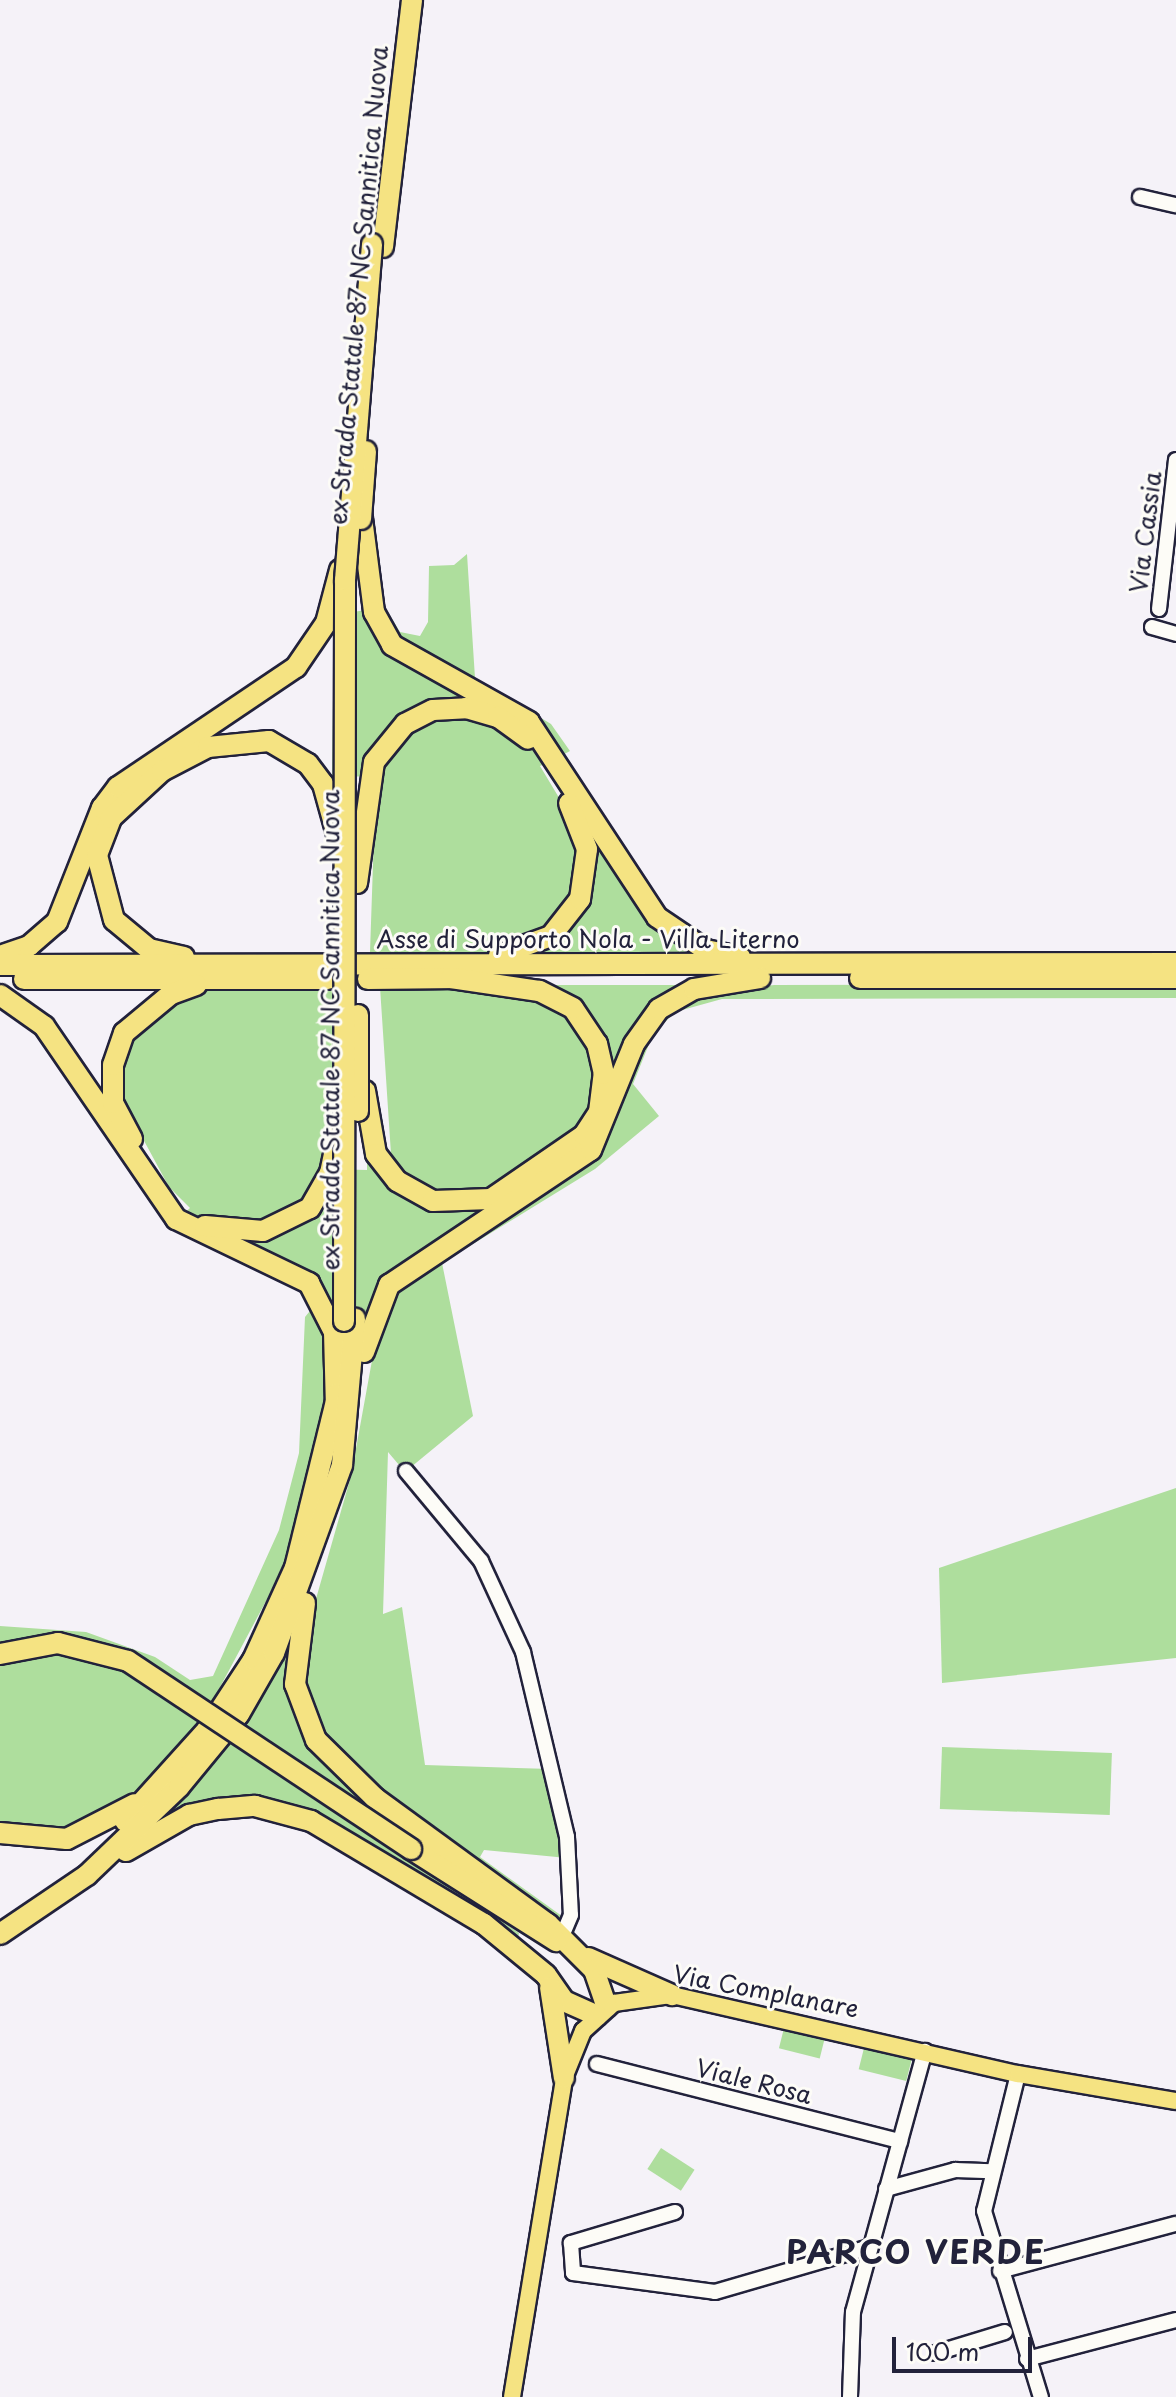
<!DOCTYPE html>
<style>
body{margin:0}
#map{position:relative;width:1176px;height:2397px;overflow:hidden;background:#f5f2f8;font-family:"Playpen Sans",sans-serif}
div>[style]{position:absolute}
.green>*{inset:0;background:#aede9d;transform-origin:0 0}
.roads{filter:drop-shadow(2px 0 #22223b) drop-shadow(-2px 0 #22223b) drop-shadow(0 2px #22223b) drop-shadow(0 -2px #22223b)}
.minor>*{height:14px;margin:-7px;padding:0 7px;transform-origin:7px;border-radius:7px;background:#fdfcf7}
.major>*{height:16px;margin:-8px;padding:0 8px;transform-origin:8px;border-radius:8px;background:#f5e382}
.highway>*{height:20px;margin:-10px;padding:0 10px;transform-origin:10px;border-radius:10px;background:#f5e382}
.bridges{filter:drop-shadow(2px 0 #22223b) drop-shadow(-2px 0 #22223b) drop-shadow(0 2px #22223b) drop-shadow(0 -2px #22223b)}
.highway-bridge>*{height:20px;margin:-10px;padding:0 10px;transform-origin:10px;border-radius:10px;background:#f5e382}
span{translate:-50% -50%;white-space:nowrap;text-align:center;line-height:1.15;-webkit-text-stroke:6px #fdfcf7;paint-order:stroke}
.street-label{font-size:24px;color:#22223b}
.district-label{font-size:32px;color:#22223b;font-weight:700;letter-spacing:2px}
.scale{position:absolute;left:892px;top:2337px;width:140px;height:36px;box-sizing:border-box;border:4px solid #22223b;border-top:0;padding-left:10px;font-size:24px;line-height:28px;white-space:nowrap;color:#22223b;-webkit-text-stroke:6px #fdfcf7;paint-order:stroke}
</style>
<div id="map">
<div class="green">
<div style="clip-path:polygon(467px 554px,475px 678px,551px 724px,570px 751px,553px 760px,642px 905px,698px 954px,530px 955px,576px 915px,592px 863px,579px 812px,549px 762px,540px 766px,576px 826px,583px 858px,574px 900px,555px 927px,508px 952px,370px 952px,376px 776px,338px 777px,337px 797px,332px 782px,334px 615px,385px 607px,400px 632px,420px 636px,428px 622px,429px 566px,454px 565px)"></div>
<div style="clip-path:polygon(1176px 984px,1176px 998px,722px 999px,675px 1012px,653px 1034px,633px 1084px,659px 1116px,595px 1169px,442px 1263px,473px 1416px,405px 1472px,388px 1452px,383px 1614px,402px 1607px,425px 1765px,551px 1769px,567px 1858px,484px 1850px,480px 1857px,566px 1919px,564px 1928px,340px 1760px,312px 1720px,300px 1655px,351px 1476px,381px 1311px,337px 1313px,298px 1268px,181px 1216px,190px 1208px,169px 1187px,122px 1100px,122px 1057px,148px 1014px,177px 996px,216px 988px,336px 987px,328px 1169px,367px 1170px,367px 1143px,378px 1165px,391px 1154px,380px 987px,507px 989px,556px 1003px,582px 1026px,600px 1080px,582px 1130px,530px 1171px,537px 1179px,593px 1131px,609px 1082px,593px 1024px,544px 985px,690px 985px,643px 1019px,601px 1124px,580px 1153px,539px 1182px,546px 1190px,595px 1150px,643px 1036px,686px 997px,774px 985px)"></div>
<div style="clip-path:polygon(314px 1306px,327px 1323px,330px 1374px,290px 1556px,211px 1704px,45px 1636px,0 1646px,0 1626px,86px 1632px,155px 1657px,190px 1680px,213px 1676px,279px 1530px,299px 1453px,305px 1317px)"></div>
<div style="clip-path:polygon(1176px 1488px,1176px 1658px,942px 1683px,939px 1568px)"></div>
<div style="clip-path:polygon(291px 1631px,304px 1726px,531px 1917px,391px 1845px,519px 1933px,518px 1939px,276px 1804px,149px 1828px)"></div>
<div style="clip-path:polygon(41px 1649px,100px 1657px,205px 1715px,142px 1791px,80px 1830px,0 1826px,0 1662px)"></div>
<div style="left:942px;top:1747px;width:170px;height:62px;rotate:2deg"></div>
<div style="left:785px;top:2024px;width:42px;height:25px;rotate:14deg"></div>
<div style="left:865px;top:2044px;width:49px;height:26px;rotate:14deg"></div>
<div style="left:661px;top:2148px;width:40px;height:25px;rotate:33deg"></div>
</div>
<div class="roads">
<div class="minor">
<div style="left:1140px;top:197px;width:37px;rotate:13deg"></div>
<div style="left:1159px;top:609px;width:150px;rotate:-83.5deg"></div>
<div style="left:1152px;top:627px;width:25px;rotate:16deg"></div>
<div style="left:406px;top:1471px;width:117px;rotate:50.2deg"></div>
<div style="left:481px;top:1561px;width:100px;rotate:65.2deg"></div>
<div style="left:523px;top:1652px;width:190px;rotate:76.6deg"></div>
<div style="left:567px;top:1837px;width:78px;rotate:87.1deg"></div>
<div style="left:571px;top:1915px;width:26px;rotate:113deg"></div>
<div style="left:597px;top:2064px;width:313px;rotate:14.3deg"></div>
<div style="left:1018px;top:2074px;width:141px;rotate:103.9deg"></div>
<div style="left:984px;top:2211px;width:195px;rotate:73deg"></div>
<div style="left:886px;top:2189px;width:72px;rotate:-15.4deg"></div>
<div style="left:955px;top:2170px;width:36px;rotate:2deg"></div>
<div style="left:675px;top:2212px;width:109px;rotate:163.4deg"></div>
<div style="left:571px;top:2243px;width:30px;rotate:86deg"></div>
<div style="left:573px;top:2273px;width:143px;rotate:7.6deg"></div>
<div style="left:715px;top:2292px;width:161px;rotate:-16.2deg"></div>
<div style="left:1000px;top:2271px;width:182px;rotate:-15deg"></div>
<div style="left:936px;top:2353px;width:72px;rotate:-16.9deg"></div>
<div style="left:1027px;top:2359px;width:154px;rotate:-14.7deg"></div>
<div style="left:850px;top:2397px;width:85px;rotate:-88deg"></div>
<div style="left:853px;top:2312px;width:271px;rotate:-74.6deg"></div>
</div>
<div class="major">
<div style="left:512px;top:2397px;width:323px;rotate:-80.7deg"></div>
<div style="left:564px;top:2078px;width:51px;rotate:-68deg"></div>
<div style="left:583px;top:2031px;width:42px;rotate:-42.1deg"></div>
<div style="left:614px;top:2003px;width:59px;rotate:-7.9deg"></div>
<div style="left:672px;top:1995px;width:355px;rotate:12.9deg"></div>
<div style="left:1018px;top:2074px;width:160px;rotate:9.7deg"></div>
</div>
<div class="highway">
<div style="left:383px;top:247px;width:249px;rotate:-83.3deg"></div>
<div style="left:362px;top:518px;width:95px;rotate:82.7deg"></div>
<div style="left:374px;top:612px;width:38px;rotate:61deg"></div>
<div style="left:392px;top:645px;width:157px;rotate:29.3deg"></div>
<div style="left:529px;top:722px;width:233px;rotate:56.7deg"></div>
<div style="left:657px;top:917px;width:59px;rotate:34deg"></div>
<div style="left:706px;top:950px;width:35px;rotate:12deg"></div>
<div style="left:357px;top:883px;width:122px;rotate:-82deg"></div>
<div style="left:374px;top:762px;width:49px;rotate:-50.8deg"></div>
<div style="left:405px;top:724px;width:31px;rotate:-27deg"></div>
<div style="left:433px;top:710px;width:33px;rotate:-3deg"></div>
<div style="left:466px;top:708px;width:33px;rotate:16deg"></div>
<div style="left:498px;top:717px;width:37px;rotate:36deg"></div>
<div style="left:499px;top:955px;width:55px;rotate:-20.1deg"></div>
<div style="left:551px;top:936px;width:47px;rotate:-51.9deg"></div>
<div style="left:580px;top:899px;width:50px;rotate:-82deg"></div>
<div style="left:587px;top:849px;width:49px;rotate:-111.4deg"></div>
<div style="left:0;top:956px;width:31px;rotate:-19deg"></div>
<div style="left:29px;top:946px;width:37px;rotate:-41deg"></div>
<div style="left:57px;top:922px;width:123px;rotate:-68.5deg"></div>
<div style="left:102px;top:808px;width:26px;rotate:-53deg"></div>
<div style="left:118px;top:787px;width:215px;rotate:-34deg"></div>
<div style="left:296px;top:667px;width:53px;rotate:-55.7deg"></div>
<div style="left:326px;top:623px;width:55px;rotate:-75.2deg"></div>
<div style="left:184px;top:957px;width:36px;rotate:-167deg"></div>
<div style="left:149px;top:949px;width:45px;rotate:-140.4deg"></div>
<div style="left:114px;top:920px;width:67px;rotate:-104.7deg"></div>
<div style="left:97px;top:855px;width:40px;rotate:-69deg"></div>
<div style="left:111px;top:818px;width:69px;rotate:-42.7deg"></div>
<div style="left:162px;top:771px;width:52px;rotate:-27.6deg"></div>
<div style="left:208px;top:747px;width:61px;rotate:-5.6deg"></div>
<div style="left:269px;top:741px;width:45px;rotate:30.5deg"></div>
<div style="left:308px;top:764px;width:25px;rotate:53deg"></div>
<div style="left:323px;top:784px;width:56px;rotate:74.5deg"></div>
<div style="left:0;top:965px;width:1176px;rotate:-0.1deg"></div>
<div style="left:860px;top:978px;width:316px"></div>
<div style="left:24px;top:979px;width:304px"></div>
<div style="left:368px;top:979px;width:92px;rotate:-0.6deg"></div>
<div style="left:0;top:995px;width:54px;rotate:35.2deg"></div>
<div style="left:44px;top:1026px;width:234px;rotate:55.6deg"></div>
<div style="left:176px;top:1219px;width:148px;rotate:25.7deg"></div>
<div style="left:309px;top:1283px;width:55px;rotate:63deg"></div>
<div style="left:334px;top:1332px;width:74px;rotate:88.5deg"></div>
<div style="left:365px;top:1091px;width:64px;rotate:80.1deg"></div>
<div style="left:376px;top:1154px;width:34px;rotate:52deg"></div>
<div style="left:397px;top:1181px;width:41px;rotate:29.1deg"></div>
<div style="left:433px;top:1201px;width:58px;rotate:-2deg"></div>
<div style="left:491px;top:1199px;width:113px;rotate:-34.5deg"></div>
<div style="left:584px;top:1135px;width:27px;rotate:-57deg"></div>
<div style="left:599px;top:1112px;width:38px;rotate:-83deg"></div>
<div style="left:604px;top:1074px;width:31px;rotate:-103deg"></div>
<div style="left:597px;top:1044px;width:43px;rotate:-123.7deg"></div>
<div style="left:573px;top:1008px;width:38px;rotate:-153deg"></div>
<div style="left:539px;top:991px;width:89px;rotate:-171.6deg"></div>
<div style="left:132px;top:1139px;width:41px;rotate:-117.8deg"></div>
<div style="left:113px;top:1103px;width:38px;rotate:-90deg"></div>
<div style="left:113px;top:1065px;width:34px;rotate:-71deg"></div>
<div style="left:124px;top:1033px;width:61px;rotate:-39.7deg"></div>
<div style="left:171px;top:994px;width:27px;rotate:-20deg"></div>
<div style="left:205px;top:1226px;width:58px;rotate:4.9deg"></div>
<div style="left:263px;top:1231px;width:52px;rotate:-26.1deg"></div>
<div style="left:310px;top:1208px;width:40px;rotate:-60.3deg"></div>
<div style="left:330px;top:1173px;width:40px;rotate:-78deg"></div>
<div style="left:364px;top:1352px;width:72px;rotate:-69.5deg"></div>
<div style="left:389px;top:1285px;width:243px;rotate:-33.8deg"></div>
<div style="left:591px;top:1150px;width:114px;rotate:-67.9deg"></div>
<div style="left:634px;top:1044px;width:43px;rotate:-54.5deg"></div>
<div style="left:659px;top:1009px;width:40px;rotate:-29.7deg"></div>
<div style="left:694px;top:989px;width:67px;rotate:-9.5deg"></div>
<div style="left:305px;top:1603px;width:82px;rotate:97deg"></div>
<div style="left:295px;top:1684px;width:60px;rotate:69.4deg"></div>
<div style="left:316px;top:1740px;width:83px;rotate:44.5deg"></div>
<div style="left:375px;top:1798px;width:214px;rotate:36.1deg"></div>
<div style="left:548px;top:1924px;width:65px;rotate:45deg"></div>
<div style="left:594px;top:1970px;width:39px;rotate:71deg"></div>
<div style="left:125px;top:1821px;width:122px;rotate:-48deg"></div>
<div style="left:207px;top:1730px;width:84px;rotate:-56.7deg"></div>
<div style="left:253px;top:1660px;width:101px;rotate:-65.5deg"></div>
<div style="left:295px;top:1568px;width:180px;rotate:-76.2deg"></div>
<div style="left:0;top:1833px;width:67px;rotate:5.1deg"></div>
<div style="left:67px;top:1839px;width:76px;rotate:-27.2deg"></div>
<div style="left:411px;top:1849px;width:172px;rotate:32.4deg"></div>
<div style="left:126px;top:1851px;width:73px;rotate:-29.7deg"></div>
<div style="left:189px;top:1815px;width:30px;rotate:-12deg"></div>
<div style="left:218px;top:1809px;width:37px;rotate:-5deg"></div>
<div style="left:255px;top:1806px;width:58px;rotate:15deg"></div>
<div style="left:311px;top:1821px;width:201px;rotate:30.8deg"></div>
<div style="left:484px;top:1924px;width:80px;rotate:39.4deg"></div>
<div style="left:546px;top:1975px;width:32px;rotate:55deg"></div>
<div style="left:564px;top:2001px;width:36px;rotate:24deg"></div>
<div style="left:0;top:1934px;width:105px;rotate:-34.1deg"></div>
<div style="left:87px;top:1875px;width:127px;rotate:-43.7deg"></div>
<div style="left:179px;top:1787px;width:94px;rotate:-50.6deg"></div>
<div style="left:239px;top:1714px;width:70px;rotate:-60.2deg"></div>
<div style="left:274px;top:1653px;width:200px;rotate:-70.1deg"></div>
<div style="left:342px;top:1465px;width:147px;rotate:-84.9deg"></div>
<div style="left:588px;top:1958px;width:92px;rotate:23.8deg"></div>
<div style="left:550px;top:1987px;width:92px;rotate:81.3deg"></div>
</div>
</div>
<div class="bridges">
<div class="highway-bridge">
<div style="left:361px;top:519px;width:68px;rotate:-85.8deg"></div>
<div style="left:358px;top:1015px;width:96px;rotate:90deg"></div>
<div style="left:344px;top:1321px;width:741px;rotate:-89.92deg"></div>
<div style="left:345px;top:580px;width:337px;rotate:-85.4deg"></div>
<div style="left:0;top:1654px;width:59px;rotate:-10.7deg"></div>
<div style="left:58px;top:1643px;width:72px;rotate:14.4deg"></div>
<div style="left:128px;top:1661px;width:340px;rotate:33.6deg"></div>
</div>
</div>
<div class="street-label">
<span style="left:358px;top:285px;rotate:-85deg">ex Strada Statale 87 NC Sannitica Nuova</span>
<span style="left:1145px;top:532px;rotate:-83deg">Via Cassia</span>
<span style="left:588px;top:939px">Asse di Supporto Nola - Villa Literno</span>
<span style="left:330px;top:1030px;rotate:-90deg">ex Strada Statale 87 NC Sannitica Nuova</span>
<span style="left:766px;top:1991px;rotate:11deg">Via Complanare</span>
<span style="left:754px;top:2081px;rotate:14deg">Viale Rosa</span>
</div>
<div class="district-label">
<span style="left:916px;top:2251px">PARCO VERDE</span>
</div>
<div class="scale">100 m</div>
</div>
